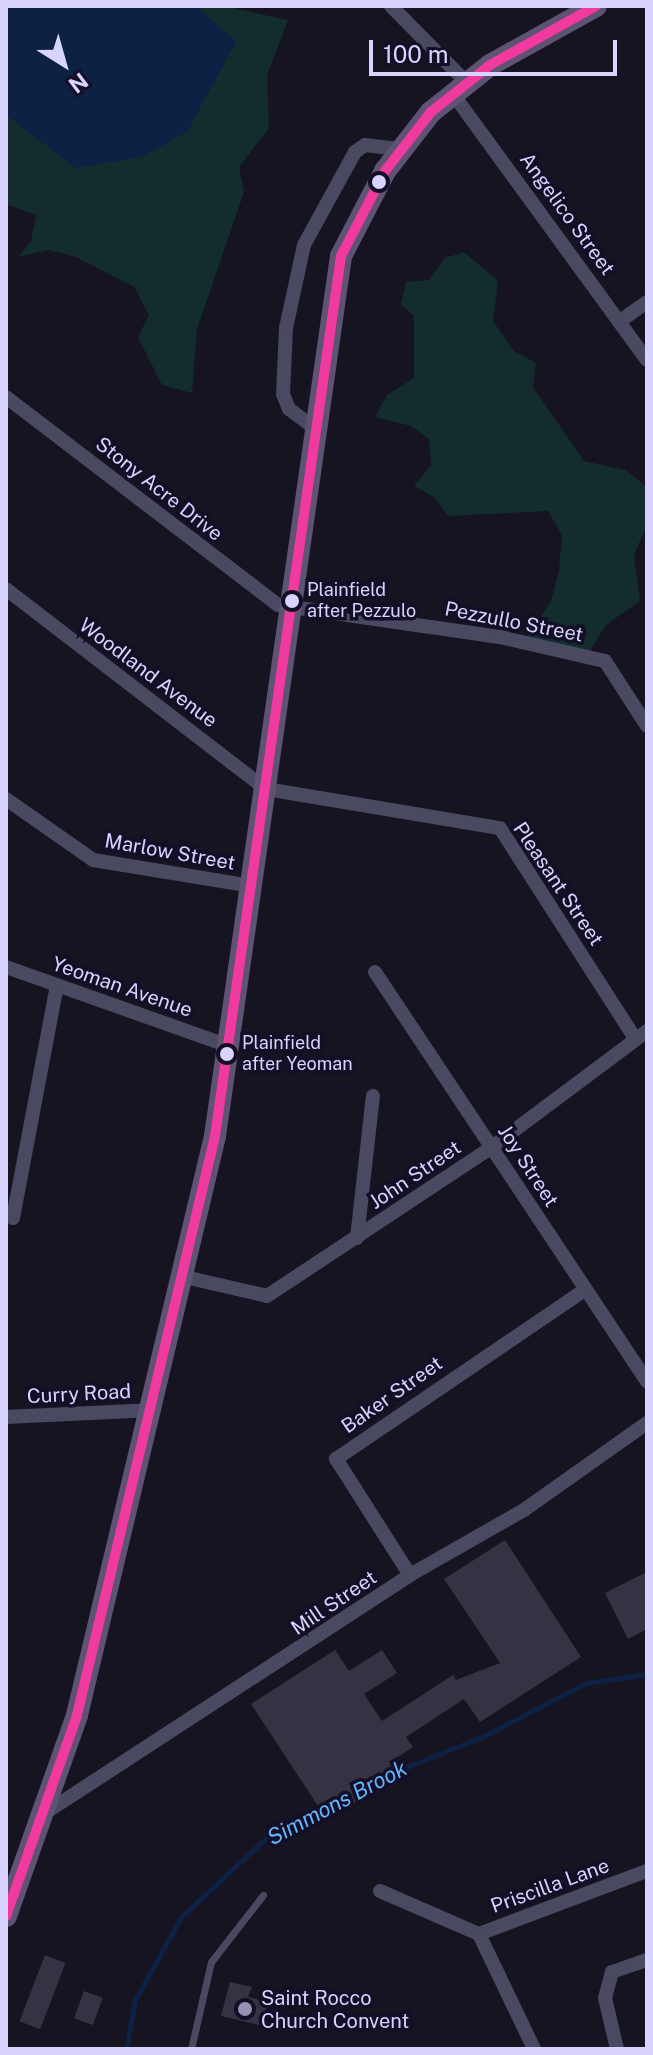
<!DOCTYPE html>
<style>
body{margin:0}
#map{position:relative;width:653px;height:2055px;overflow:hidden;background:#161421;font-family:"Public Sans",sans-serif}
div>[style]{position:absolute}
.green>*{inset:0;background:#132c2d}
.water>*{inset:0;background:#0d2144}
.stream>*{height:5px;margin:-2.5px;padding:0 2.5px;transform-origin:2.5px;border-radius:2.5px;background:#0d2144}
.building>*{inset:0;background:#343243;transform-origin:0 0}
.lane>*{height:7px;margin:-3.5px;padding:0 3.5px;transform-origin:3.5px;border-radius:3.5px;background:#4a4962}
.street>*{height:14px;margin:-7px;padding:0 7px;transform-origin:7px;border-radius:7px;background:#4a4962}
.primary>*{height:22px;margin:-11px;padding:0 11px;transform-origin:11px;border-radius:11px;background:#5e5373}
.bus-1>*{height:10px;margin:-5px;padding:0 5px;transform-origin:5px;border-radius:5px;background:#f13a9d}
.dots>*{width:22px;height:22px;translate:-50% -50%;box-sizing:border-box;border:4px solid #130f26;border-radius:50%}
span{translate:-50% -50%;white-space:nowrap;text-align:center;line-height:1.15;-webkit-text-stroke:7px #130f26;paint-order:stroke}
.bus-label{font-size:18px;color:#d9d4ff}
.left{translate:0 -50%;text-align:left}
.street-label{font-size:20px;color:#d9d4ff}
.poi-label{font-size:20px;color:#d9d4ff}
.water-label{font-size:22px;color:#62b6ff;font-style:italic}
.frame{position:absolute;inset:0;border:8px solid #d9d4ff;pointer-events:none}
.north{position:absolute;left:24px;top:24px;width:80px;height:80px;-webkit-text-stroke:6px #130f26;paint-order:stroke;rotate:143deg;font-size:22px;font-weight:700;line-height:32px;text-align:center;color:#d9d4ff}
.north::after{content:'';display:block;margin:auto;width:28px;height:36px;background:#d9d4ff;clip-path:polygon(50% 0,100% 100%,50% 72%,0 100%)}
.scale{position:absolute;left:369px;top:40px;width:248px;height:36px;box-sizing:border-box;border:4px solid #d9d4ff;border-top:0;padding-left:10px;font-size:24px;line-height:28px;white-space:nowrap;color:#d9d4ff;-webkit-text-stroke:6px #130f26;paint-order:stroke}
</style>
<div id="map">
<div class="green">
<div style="clip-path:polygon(6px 6px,223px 6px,288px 20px,267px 75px,269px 128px,239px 167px,244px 192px,197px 329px,192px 393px,162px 385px,138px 337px,149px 315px,134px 287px,76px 257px,49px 250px,18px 257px,31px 241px,36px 215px,6px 204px)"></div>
<div style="clip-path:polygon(464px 252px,498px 281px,493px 321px,514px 351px,536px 363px,533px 387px,584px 461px,625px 470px,647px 487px,647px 525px,634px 555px,640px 601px,606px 625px,587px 655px,524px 641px,551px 601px,559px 570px,562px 535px,548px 511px,448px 516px,435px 498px,414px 486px,431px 465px,429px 439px,411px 426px,375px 417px,387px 395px,414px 378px,414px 316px,401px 304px,406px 282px,429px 280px,445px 258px)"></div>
</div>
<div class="water">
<div style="clip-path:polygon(6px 6px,196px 6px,236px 42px,187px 132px,141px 157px,76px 168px,6px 115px)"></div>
</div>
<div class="stream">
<div style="left:394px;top:1772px;width:97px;rotate:-21.8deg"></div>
<div style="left:484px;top:1736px;width:115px;rotate:-27.5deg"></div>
<div style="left:586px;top:1683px;width:62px;rotate:-8.4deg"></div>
<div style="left:126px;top:2049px;width:50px;rotate:-79.6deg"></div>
<div style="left:135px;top:2000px;width:95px;rotate:-61deg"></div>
<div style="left:181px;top:1917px;width:115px;rotate:-42.9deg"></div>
<div style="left:265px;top:1839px;width:99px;rotate:-27.1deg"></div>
</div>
<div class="building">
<div style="clip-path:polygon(505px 1540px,581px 1657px,480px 1722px,464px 1699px,406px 1737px,413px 1747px,393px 1760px,402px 1773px,353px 1804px,345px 1792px,320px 1809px,251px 1704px,335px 1650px,349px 1671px,382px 1650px,397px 1673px,364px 1694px,382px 1721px,453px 1675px,456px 1680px,500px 1663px,444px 1579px)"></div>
<div style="clip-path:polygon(647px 1572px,647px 1629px,628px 1639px,605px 1593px)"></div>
<div style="left:45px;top:1955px;width:22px;height:71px;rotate:21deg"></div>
<div style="clip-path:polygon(230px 1982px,252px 1987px,248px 1997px,268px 2002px,263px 2026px,221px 2016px)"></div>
<div style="left:84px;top:1991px;width:20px;height:29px;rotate:20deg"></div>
</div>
<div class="lane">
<div style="left:191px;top:2049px;width:89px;rotate:-77.1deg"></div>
<div style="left:211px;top:1962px;width:85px;rotate:-52.2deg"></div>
</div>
<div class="street">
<div style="left:391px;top:6px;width:107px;rotate:45.4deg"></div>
<div style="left:453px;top:94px;width:329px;rotate:53.9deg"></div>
<div style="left:620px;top:321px;width:33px;rotate:-35deg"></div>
<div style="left:6px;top:397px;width:342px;rotate:37.4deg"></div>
<div style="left:278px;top:605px;width:224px;rotate:8.2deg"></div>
<div style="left:500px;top:637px;width:108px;rotate:12.9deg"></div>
<div style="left:605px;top:661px;width:77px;rotate:57.1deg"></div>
<div style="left:313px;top:427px;width:30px;rotate:-143deg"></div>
<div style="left:289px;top:409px;width:16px;rotate:-112deg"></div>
<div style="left:283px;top:394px;width:66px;rotate:-87.4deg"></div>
<div style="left:286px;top:328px;width:85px;rotate:-77.8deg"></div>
<div style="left:304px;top:245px;width:106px;rotate:-61.3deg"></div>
<div style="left:355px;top:152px;width:12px;rotate:-35deg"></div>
<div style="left:365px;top:145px;width:35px;rotate:7deg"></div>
<div style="left:6px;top:589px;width:328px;rotate:37.6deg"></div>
<div style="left:266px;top:789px;width:237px;rotate:9.5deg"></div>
<div style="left:500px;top:828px;width:250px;rotate:57.3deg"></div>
<div style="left:6px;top:799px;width:106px;rotate:35deg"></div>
<div style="left:93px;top:860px;width:160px;rotate:9.3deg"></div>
<div style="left:6px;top:967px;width:231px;rotate:19.5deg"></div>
<div style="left:375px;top:972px;width:492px;rotate:56.4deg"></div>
<div style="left:13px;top:1218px;width:237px;rotate:-79.3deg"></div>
<div style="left:357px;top:1238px;width:143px;rotate:-83.6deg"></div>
<div style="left:185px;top:1277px;width:84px;rotate:13deg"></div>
<div style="left:267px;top:1296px;width:270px;rotate:-33.5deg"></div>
<div style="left:492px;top:1147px;width:194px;rotate:-36.8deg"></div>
<div style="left:6px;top:1417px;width:148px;rotate:-2.7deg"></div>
<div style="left:410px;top:1575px;width:138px;rotate:-122.5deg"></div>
<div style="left:336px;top:1459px;width:301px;rotate:-34.2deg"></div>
<div style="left:42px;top:1815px;width:439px;rotate:-33.1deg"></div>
<div style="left:410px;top:1575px;width:131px;rotate:-29.7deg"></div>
<div style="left:524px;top:1510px;width:151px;rotate:-35.3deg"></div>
<div style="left:380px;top:1891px;width:108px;rotate:23.5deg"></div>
<div style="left:479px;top:1934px;width:179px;rotate:-20.6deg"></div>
<div style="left:479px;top:1934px;width:127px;rotate:64.4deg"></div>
<div style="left:617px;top:2049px;width:52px;rotate:-103.2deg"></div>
<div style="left:605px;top:1998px;width:27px;rotate:-75deg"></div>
<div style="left:612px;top:1972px;width:37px;rotate:-19deg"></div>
</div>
<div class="primary">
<div style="left:6px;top:1916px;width:213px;rotate:-70.5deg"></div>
<div style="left:77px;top:1715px;width:595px;rotate:-76.59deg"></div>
<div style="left:215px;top:1136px;width:889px;rotate:-81.85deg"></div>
<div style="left:341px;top:256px;width:96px;rotate:-62.6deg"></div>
<div style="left:385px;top:171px;width:75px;rotate:-52.1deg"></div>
<div style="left:431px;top:112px;width:75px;rotate:-38.5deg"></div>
<div style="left:490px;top:65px;width:121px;rotate:-29.1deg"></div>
</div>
<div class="bus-1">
<div style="left:6px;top:1916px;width:213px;rotate:-70.5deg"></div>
<div style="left:77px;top:1715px;width:595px;rotate:-76.59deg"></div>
<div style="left:215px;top:1136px;width:889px;rotate:-81.85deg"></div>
<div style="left:341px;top:256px;width:96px;rotate:-62.6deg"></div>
<div style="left:385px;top:171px;width:75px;rotate:-52.1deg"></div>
<div style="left:431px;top:112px;width:75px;rotate:-38.5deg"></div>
<div style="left:490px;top:65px;width:121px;rotate:-29.1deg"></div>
</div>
<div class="dots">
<div style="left:379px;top:182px;background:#d9d4ff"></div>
<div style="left:292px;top:601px;background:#d9d4ff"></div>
<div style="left:227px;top:1054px;background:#d9d4ff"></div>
<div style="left:245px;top:2009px;background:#9591b1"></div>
</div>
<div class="bus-label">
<span class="left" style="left:307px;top:601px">Plainfield<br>after Pezzulo</span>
<span class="left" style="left:242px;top:1054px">Plainfield<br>after Yeoman</span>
</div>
<div class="street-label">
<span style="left:567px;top:214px;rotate:54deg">Angelico Street</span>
<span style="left:159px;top:489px;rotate:38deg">Stony Acre Drive</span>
<span style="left:514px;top:622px;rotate:11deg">Pezzullo Street</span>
<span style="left:148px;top:673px;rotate:37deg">Woodland Avenue</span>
<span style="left:170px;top:852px;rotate:10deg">Marlow Street</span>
<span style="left:558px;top:884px;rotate:56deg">Pleasant Street</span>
<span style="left:122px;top:987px;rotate:19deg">Yeoman Avenue</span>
<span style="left:528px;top:1166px;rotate:57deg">Joy Street</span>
<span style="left:415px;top:1175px;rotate:-34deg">John Street</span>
<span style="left:79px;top:1394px;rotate:-3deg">Curry Road</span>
<span style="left:392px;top:1395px;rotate:-35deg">Baker Street</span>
<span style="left:334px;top:1603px;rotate:-34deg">Mill Street</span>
<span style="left:550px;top:1886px;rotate:-20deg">Priscilla Lane</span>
</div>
<div class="poi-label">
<span class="left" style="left:261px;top:2010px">Saint Rocco<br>Church Convent</span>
</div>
<div class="water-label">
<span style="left:337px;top:1803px;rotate:-28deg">Simmons Brook</span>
</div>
<div class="frame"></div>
<div class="north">N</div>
<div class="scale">100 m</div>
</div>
